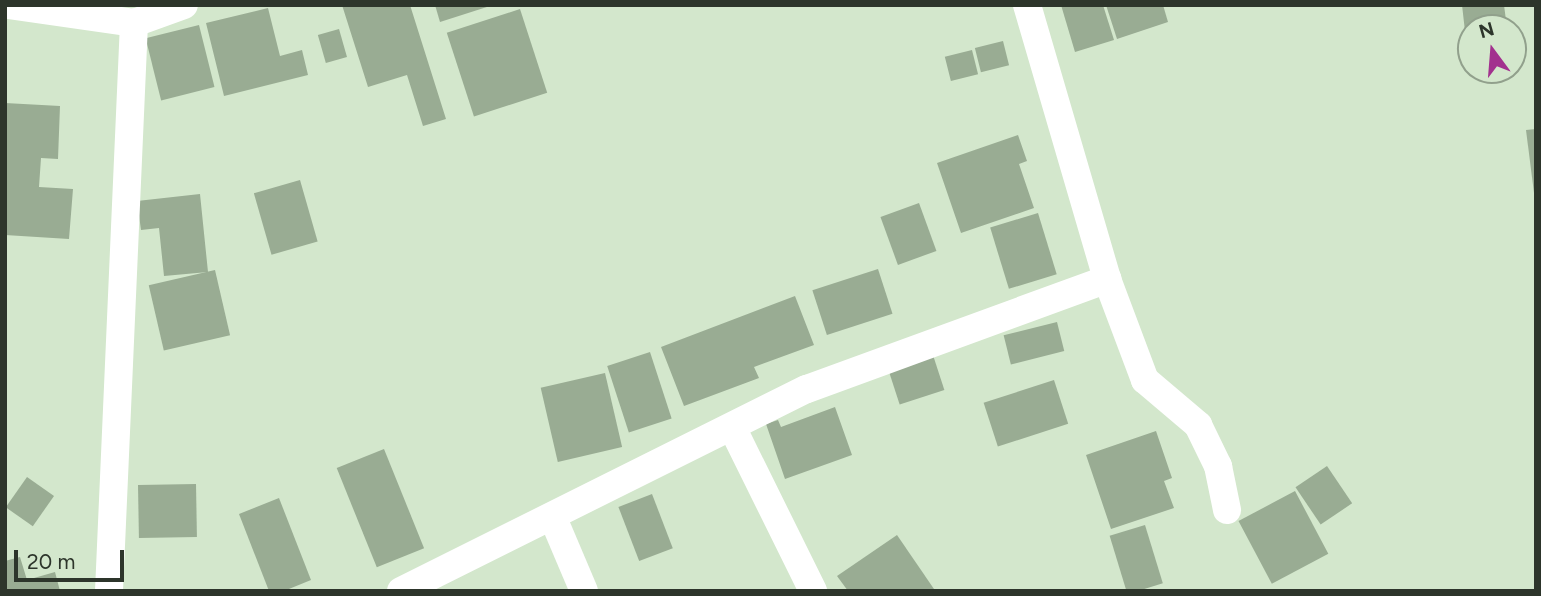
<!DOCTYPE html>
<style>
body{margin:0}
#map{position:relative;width:1541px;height:596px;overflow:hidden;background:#d3e7cc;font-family:Figtree,sans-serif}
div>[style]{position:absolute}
.building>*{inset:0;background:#99ac93;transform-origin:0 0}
.minor>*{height:28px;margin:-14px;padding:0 14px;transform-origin:14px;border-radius:14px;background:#fff}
span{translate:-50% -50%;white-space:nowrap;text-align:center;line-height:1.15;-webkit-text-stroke:7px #d3e7cc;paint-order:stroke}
.frame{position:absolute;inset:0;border:7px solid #2d352b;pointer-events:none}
.north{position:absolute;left:1457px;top:14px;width:70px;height:70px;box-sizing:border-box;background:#d3e7cc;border:2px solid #91a08c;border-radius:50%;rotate:344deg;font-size:19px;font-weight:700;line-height:28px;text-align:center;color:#2d352b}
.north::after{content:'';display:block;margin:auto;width:24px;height:32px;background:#a2318e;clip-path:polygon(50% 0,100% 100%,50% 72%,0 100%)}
.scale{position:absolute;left:14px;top:550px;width:110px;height:32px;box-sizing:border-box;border:4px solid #2d352b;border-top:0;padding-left:9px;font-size:21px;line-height:24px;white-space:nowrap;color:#2d352b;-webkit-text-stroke:5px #d3e7cc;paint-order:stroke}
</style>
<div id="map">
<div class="building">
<div style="clip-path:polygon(342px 5px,410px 5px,446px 119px,423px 126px,407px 75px,368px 87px)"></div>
<div style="clip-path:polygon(435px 5px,490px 5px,490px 6px,440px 22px)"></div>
<div style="clip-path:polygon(1061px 5px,1103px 5px,1114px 40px,1075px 52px)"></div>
<div style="clip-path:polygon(1106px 5px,1163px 5px,1168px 22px,1117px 39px)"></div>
<div style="clip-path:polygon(1462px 5px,1504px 5px,1507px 28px,1471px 28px,1471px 40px,1466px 40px)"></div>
<div style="clip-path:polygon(268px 8px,280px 56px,302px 50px,308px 75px,224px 96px,206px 23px)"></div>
<div style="left:520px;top:9px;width:88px;height:77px;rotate:72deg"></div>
<div style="left:199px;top:25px;width:64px;height:55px;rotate:76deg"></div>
<div style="left:339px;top:29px;width:29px;height:22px;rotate:74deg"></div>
<div style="left:1003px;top:41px;width:25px;height:29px;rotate:76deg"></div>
<div style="left:972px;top:50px;width:25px;height:28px;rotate:76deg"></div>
<div style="clip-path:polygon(5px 103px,60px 106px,58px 159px,41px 158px,39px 187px,73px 189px,69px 239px,5px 235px)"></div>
<div style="clip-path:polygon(1536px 129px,1536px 192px,1534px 193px,1526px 130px)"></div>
<div style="clip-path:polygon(1018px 135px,1027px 161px,1019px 164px,1034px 208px,961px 233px,937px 163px)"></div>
<div style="left:300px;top:180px;width:64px;height:48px;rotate:74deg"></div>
<div style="clip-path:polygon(200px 194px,208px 272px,164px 276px,159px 228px,141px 230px,137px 201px)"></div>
<div style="left:919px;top:203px;width:51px;height:41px;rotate:70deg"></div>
<div style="left:1038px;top:213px;width:64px;height:50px;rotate:73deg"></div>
<div style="left:878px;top:269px;width:47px;height:69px;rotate:72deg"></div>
<div style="left:215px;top:270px;width:67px;height:68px;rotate:77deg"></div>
<div style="clip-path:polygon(795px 296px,814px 345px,754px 367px,759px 378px,684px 406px,661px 347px)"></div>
<div style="left:1057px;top:322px;width:30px;height:55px;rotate:76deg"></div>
<div style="left:650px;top:352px;width:70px;height:45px;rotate:72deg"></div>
<div style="left:932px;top:352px;width:40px;height:47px;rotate:72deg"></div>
<div style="left:605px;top:373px;width:76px;height:66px;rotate:77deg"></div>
<div style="left:1054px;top:380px;width:46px;height:74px;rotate:72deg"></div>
<div style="clip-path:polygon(835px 407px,852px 455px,785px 479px,766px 424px,778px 420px,781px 427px)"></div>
<div style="clip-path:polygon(1156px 431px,1172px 478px,1164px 481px,1174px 508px,1111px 529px,1086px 455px)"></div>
<div style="left:384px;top:449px;width:107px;height:51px;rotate:68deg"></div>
<div style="left:1327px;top:466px;width:45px;height:38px;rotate:56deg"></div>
<div style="left:27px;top:477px;width:33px;height:37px;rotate:35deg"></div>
<div style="left:196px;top:484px;width:53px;height:58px;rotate:89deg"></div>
<div style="left:1295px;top:491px;width:71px;height:64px;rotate:62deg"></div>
<div style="left:652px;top:494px;width:58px;height:36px;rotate:69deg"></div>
<div style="clip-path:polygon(279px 498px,311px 580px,284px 591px,269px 591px,239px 514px)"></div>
<div style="left:1145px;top:525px;width:61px;height:37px;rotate:73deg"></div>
<div style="clip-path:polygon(897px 535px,934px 589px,848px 591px,837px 576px)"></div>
<div style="clip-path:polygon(20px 557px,27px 580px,55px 572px,60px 591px,5px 591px,5px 561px)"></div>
</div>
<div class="minor">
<div style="left:8px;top:5px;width:127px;rotate:8.1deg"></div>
<div style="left:1027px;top:5px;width:285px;rotate:73.7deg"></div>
<div style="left:1107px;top:279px;width:108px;rotate:69.4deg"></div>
<div style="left:1145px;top:380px;width:70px;rotate:40.3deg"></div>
<div style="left:1198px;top:425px;width:46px;rotate:64deg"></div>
<div style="left:1218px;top:466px;width:45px;rotate:78.4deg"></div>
<div style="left:732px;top:427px;width:183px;rotate:63.7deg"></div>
<div style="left:553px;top:518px;width:79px;rotate:67deg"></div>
<div style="left:109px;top:591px;width:569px;rotate:-87.48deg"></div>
<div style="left:134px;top:23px;width:53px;rotate:-19.8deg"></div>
<div style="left:401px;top:591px;width:453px;rotate:-26.5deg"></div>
<div style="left:807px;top:389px;width:320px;rotate:-20.1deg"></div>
</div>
<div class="frame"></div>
<div class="north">N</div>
<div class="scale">20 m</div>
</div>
